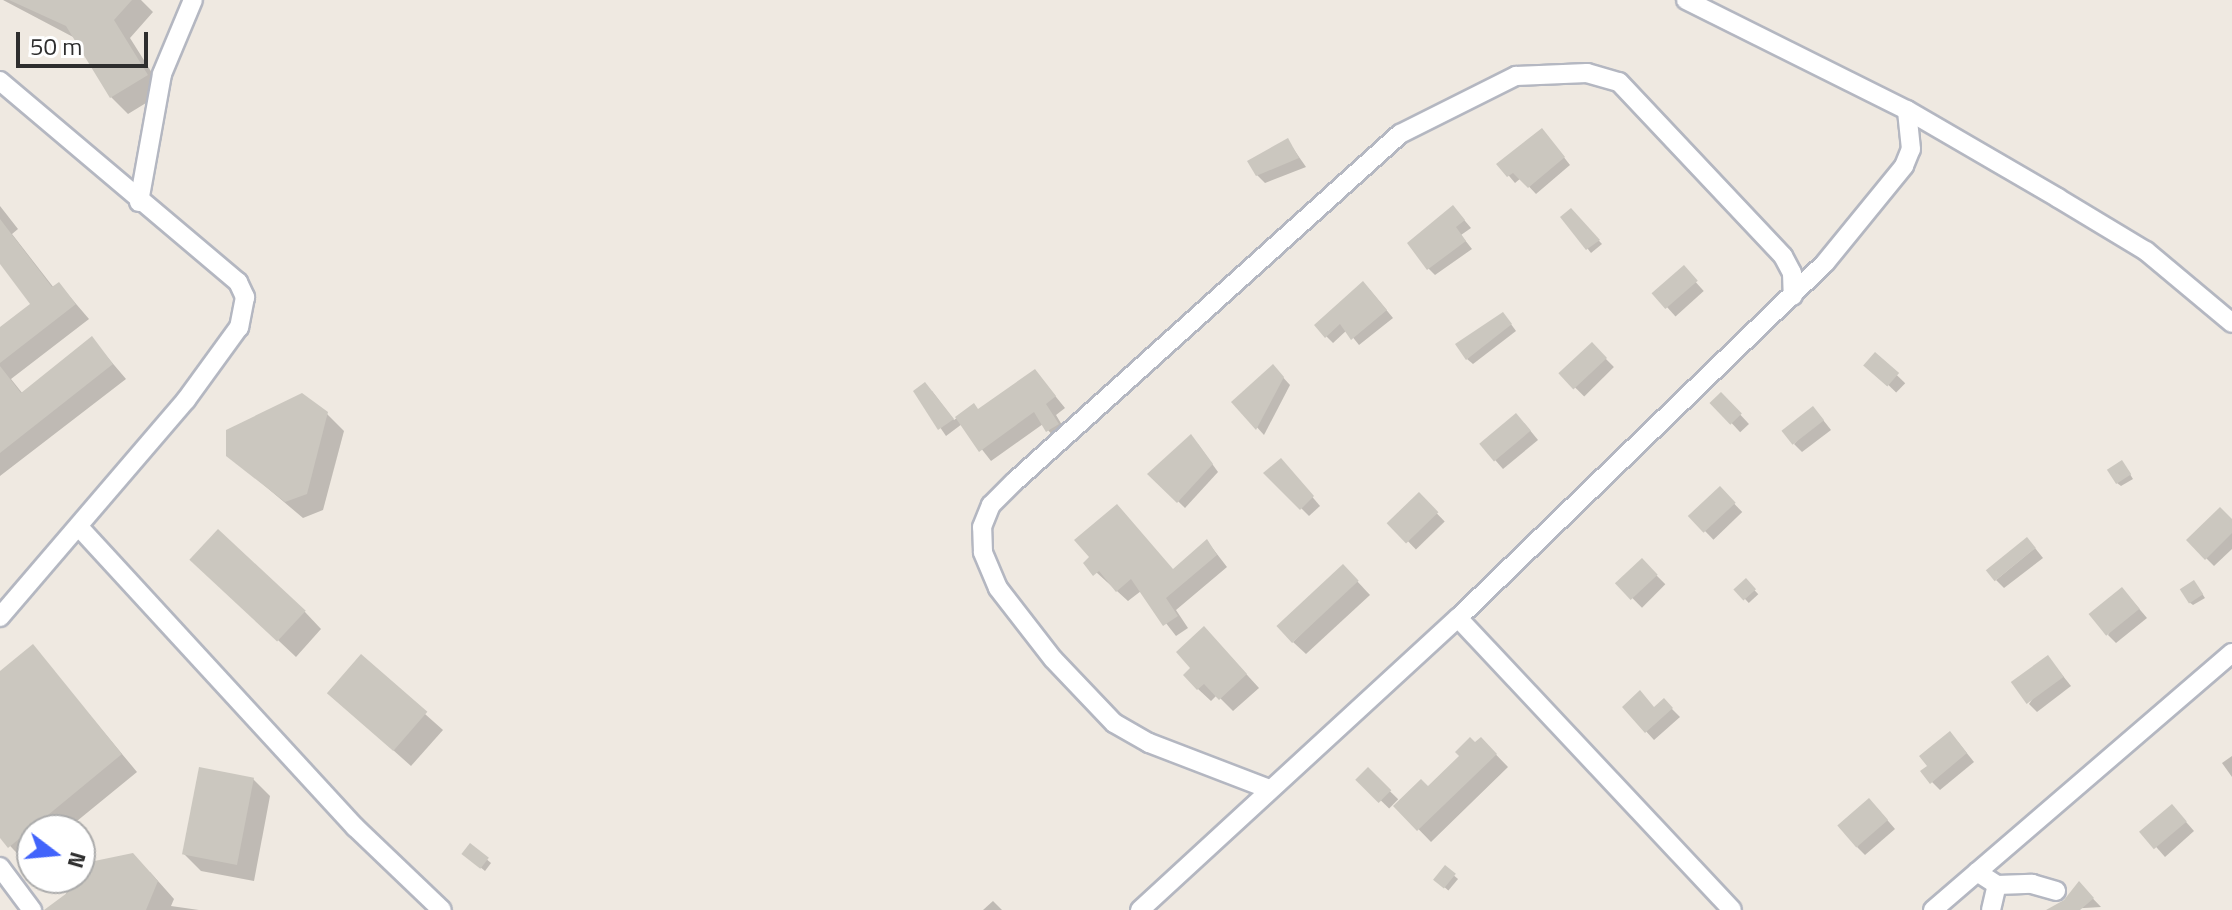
<!DOCTYPE html>
<style>
body{margin:0}
#map{position:relative;width:2232px;height:910px;overflow:hidden;background:#efe9e1;font-family:"Titillium Web",sans-serif}
div>[style]{position:absolute}
.shadow>*{inset:0;background:#0003;transform-origin:0 0}
.building>*{inset:0;background:#cbc7bf;transform-origin:0 0}
.roads{filter:drop-shadow(2px 0 #b4b7c1) drop-shadow(-2px 0 #b4b7c1) drop-shadow(0 2px #b4b7c1) drop-shadow(0 -2px #b4b7c1)}
.street>*{height:18px;margin:-9px;padding:0 9px;transform-origin:9px;border-radius:9px;background:#fff}
span{translate:-50% -50%;white-space:nowrap;text-align:center;line-height:1.15;-webkit-text-stroke:7px #fff;paint-order:stroke}
.north{position:absolute;left:16px;top:814px;width:80px;height:80px;box-sizing:border-box;background:#fff;border:2px solid #ababab;border-radius:50%;rotate:106deg;font-size:22px;font-weight:700;line-height:32px;text-align:center;color:#2e2e2e}
.north::after{content:'';display:block;margin:auto;width:28px;height:36px;background:#4264fb;clip-path:polygon(50% 0,100% 100%,50% 72%,0 100%)}
.scale{position:absolute;left:16px;top:32px;width:132px;height:36px;box-sizing:border-box;border:4px solid #2e2e2e;border-top:0;padding-left:10px;font-size:24px;line-height:28px;white-space:nowrap;color:#2e2e2e;-webkit-text-stroke:6px #fff;paint-order:stroke}
</style>
<div id="map">
<div class="shadow">
<div style="clip-path:polygon(3px 0,141px 0,153px 12px,130px 38px,164px 92px,128px 114px,111px 97px,75px 38px)"></div>
<div style="clip-path:polygon(1548px 137px,1570px 165px,1536px 194px,1521px 178px,1515px 183px,1499px 164px)"></div>
<div style="clip-path:polygon(1288px 141px,1306px 167px,1265px 183px,1257px 175px)"></div>
<div style="clip-path:polygon(0 206px,18px 229px,12px 234px,54px 288px,59px 284px,89px 319px,11px 379px,23px 394px,92px 339px,126px 379px,0 476px,0 330px,33px 304px,0 261px)"></div>
<div style="clip-path:polygon(1571px 211px,1602px 244px,1591px 253px,1563px 217px)"></div>
<div style="clip-path:polygon(1460px 215px,1471px 228px,1461px 235px,1472px 249px,1435px 275px,1428px 268px)"></div>
<div style="left:1683px;top:268px;width:31px;height:38px;rotate:48deg"></div>
<div style="clip-path:polygon(1370px 290px,1393px 318px,1359px 345px,1347px 330px,1333px 343px,1316px 326px)"></div>
<div style="clip-path:polygon(1508px 320px,1516px 331px,1473px 364px,1467px 359px)"></div>
<div style="left:1592px;top:345px;width:31px;height:42px;rotate:45deg"></div>
<div style="left:1875px;top:354px;width:42px;height:13px;rotate:44deg"></div>
<div style="clip-path:polygon(1035px 371px,1065px 408px,1056px 415px,1068px 435px,1058px 442px,1043px 424px,991px 461px,962px 424px,946px 436px,916px 392px,932px 391px,954px 420px,974px 406px,979px 411px)"></div>
<div style="clip-path:polygon(1280px 374px,1290px 385px,1264px 435px,1234px 402px)"></div>
<div style="left:1721px;top:394px;width:41px;height:12px;rotate:47deg"></div>
<div style="clip-path:polygon(327px 414px,344px 431px,323px 510px,303px 518px,228px 455px)"></div>
<div style="clip-path:polygon(1820px 416px,1831px 430px,1802px 452px,1794px 444px)"></div>
<div style="clip-path:polygon(1524px 423px,1538px 440px,1503px 469px,1482px 445px)"></div>
<div style="clip-path:polygon(1198px 444px,1218px 472px,1185px 508px,1150px 474px)"></div>
<div style="clip-path:polygon(2125px 466px,2133px 479px,2121px 486px,2117px 483px)"></div>
<div style="clip-path:polygon(1288px 468px,1320px 506px,1309px 516px,1266px 473px)"></div>
<div style="left:1720px;top:489px;width:32px;height:40px;rotate:46deg"></div>
<div style="left:1419px;top:495px;width:37px;height:40px;rotate:46deg"></div>
<div style="clip-path:polygon(2232px 522px,2232px 549px,2214px 566px,2189px 541px)"></div>
<div style="clip-path:polygon(1207px 541px,1227px 567px,1176px 610px,1188px 628px,1176px 636px,1141px 591px,1128px 601px,1086px 563px,1174px 571px)"></div>
<div style="clip-path:polygon(2035px 548px,2043px 558px,2004px 588px,1996px 580px)"></div>
<div style="left:1642px;top:561px;width:33px;height:33px;rotate:45deg"></div>
<div style="clip-path:polygon(210px 576px,305px 612px,321px 629px,296px 657px)"></div>
<div style="clip-path:polygon(1356px 580px,1370px 595px,1306px 654px,1293px 642px)"></div>
<div style="left:1746px;top:581px;width:18px;height:13px;rotate:47deg"></div>
<div style="clip-path:polygon(2197px 586px,2205px 598px,2193px 605px,2189px 602px)"></div>
<div style="clip-path:polygon(2130px 598px,2147px 618px,2116px 643px,2108px 635px)"></div>
<div style="clip-path:polygon(1217px 642px,1259px 688px,1233px 711px,1217px 695px,1211px 701px,1198px 689px,1193px 669px)"></div>
<div style="clip-path:polygon(33px 647px,137px 772px,66px 830px,32px 830px,32px 858px,26px 863px,0 835px,0 674px)"></div>
<div style="clip-path:polygon(361px 657px,443px 730px,411px 766px,347px 709px)"></div>
<div style="clip-path:polygon(2055px 666px,2071px 686px,2037px 712px,2029px 704px)"></div>
<div style="clip-path:polygon(1664px 701px,1680px 717px,1654px 740px,1624px 707px,1655px 709px)"></div>
<div style="clip-path:polygon(1481px 739px,1508px 767px,1431px 842px,1396px 806px,1428px 789px)"></div>
<div style="clip-path:polygon(1958px 742px,1974px 762px,1940px 790px,1932px 782px,1930px 766px)"></div>
<div style="clip-path:polygon(2232px 756px,2232px 777px,2222px 763px)"></div>
<div style="left:1368px;top:770px;width:42px;height:13px;rotate:44deg"></div>
<div style="clip-path:polygon(253px 779px,270px 796px,254px 881px,201px 871px,184px 854px)"></div>
<div style="clip-path:polygon(1877px 808px,1895px 829px,1865px 855px,1857px 847px)"></div>
<div style="clip-path:polygon(2180px 815px,2194px 831px,2165px 857px,2143px 832px)"></div>
<div style="clip-path:polygon(471px 846px,491px 863px,485px 871px,468px 857px)"></div>
<div style="clip-path:polygon(80px 866px,150px 872px,174px 899px,171px 906px,199px 910px,61px 910px,71px 878px,80px 878px)"></div>
<div style="left:1445px;top:868px;width:17px;height:15px;rotate:40deg"></div>
<div style="clip-path:polygon(2079px 884px,2101px 907px,2051px 910px,2065px 902px)"></div>
<div style="clip-path:polygon(993px 901px,1002px 910px,983px 910px)"></div>
</div>
<div class="building">
<div style="clip-path:polygon(9px 0,132px 0,114px 20px,148px 75px,110px 98px,66px 26px)"></div>
<div style="clip-path:polygon(1542px 128px,1565px 157px,1528px 188px,1513px 173px,1507px 177px,1496px 164px)"></div>
<div style="clip-path:polygon(1288px 138px,1299px 158px,1256px 176px,1247px 161px)"></div>
<div style="clip-path:polygon(1453px 205px,1465px 220px,1456px 227px,1466px 241px,1427px 270px,1407px 243px)"></div>
<div style="clip-path:polygon(1571px 208px,1600px 240px,1586px 250px,1560px 217px)"></div>
<div style="clip-path:polygon(0 219px,52px 287px,59px 282px,76px 304px,0 363px,0 327px,30px 304px,0 264px)"></div>
<div style="left:1684px;top:265px;width:21px;height:43px;rotate:49deg"></div>
<div style="clip-path:polygon(1363px 281px,1387px 310px,1351px 340px,1340px 324px,1325px 338px,1314px 325px)"></div>
<div style="clip-path:polygon(1503px 312px,1512px 324px,1466px 360px,1455px 344px)"></div>
<div style="clip-path:polygon(92px 336px,113px 364px,0 453px,0 366px,21px 393px)"></div>
<div style="left:1592px;top:342px;width:22px;height:46px;rotate:47deg"></div>
<div style="left:1875px;top:352px;width:32px;height:18px;rotate:41deg"></div>
<div style="clip-path:polygon(1273px 364px,1284px 377px,1256px 430px,1231px 402px)"></div>
<div style="clip-path:polygon(1035px 369px,1056px 396px,1046px 404px,1059px 424px,1046px 432px,1034px 412px,979px 452px,955px 417px,974px 403px,978px 409px)"></div>
<div style="clip-path:polygon(925px 382px,954px 419px,938px 430px,913px 391px)"></div>
<div style="left:1721px;top:392px;width:30px;height:16px;rotate:46deg"></div>
<div style="clip-path:polygon(302px 393px,328px 412px,307px 494px,285px 502px,226px 456px,226px 430px)"></div>
<div style="left:1813px;top:406px;width:18px;height:40px;rotate:52deg"></div>
<div style="left:1516px;top:413px;width:23px;height:48px;rotate:50deg"></div>
<div style="clip-path:polygon(1191px 434px,1213px 464px,1177px 503px,1147px 474px)"></div>
<div style="clip-path:polygon(1281px 458px,1314px 496px,1300px 510px,1263px 473px)"></div>
<div style="left:2122px;top:460px;width:17px;height:18px;rotate:57deg"></div>
<div style="left:1720px;top:486px;width:23px;height:44px;rotate:47deg"></div>
<div style="left:1419px;top:492px;width:28px;height:45px;rotate:46deg"></div>
<div style="clip-path:polygon(1117px 504px,1173px 569px,1207px 539px,1217px 555px,1166px 598px,1178px 616px,1163px 626px,1131px 579px,1116px 592px,1099px 571px,1093px 576px,1083px 563px,1089px 557px,1074px 540px)"></div>
<div style="clip-path:polygon(2220px 507px,2232px 519px,2232px 533px,2205px 560px,2186px 540px)"></div>
<div style="left:218px;top:529px;width:120px;height:42px;rotate:43deg"></div>
<div style="left:2027px;top:537px;width:14px;height:53px;rotate:51deg"></div>
<div style="left:1642px;top:558px;width:23px;height:37px;rotate:47deg"></div>
<div style="left:1343px;top:564px;width:23px;height:91px;rotate:47deg"></div>
<div style="left:1746px;top:578px;width:15px;height:17px;rotate:48deg"></div>
<div style="left:2194px;top:580px;width:17px;height:17px;rotate:57deg"></div>
<div style="left:2122px;top:587px;width:28px;height:43px;rotate:51deg"></div>
<div style="clip-path:polygon(1204px 626px,1247px 674px,1219px 700px,1204px 684px,1197px 690px,1183px 675px,1190px 668px,1176px 652px)"></div>
<div style="clip-path:polygon(33px 644px,122px 754px,8px 848px,0 838px,0 671px)"></div>
<div style="left:361px;top:654px;width:88px;height:52px;rotate:41deg"></div>
<div style="left:2048px;top:655px;width:27px;height:46px;rotate:54deg"></div>
<div style="clip-path:polygon(1640px 690px,1654px 707px,1664px 698px,1673px 708px,1645px 733px,1622px 707px)"></div>
<div style="clip-path:polygon(1950px 731px,1967px 753px,1930px 784px,1920px 771px,1927px 766px,1919px 756px)"></div>
<div style="clip-path:polygon(1470px 737px,1475px 742px,1481px 737px,1497px 754px,1417px 831px,1393px 806px,1421px 779px,1428px 786px,1459px 756px,1455px 752px)"></div>
<div style="left:199px;top:767px;width:56px;height:89px;rotate:11deg"></div>
<div style="left:1368px;top:767px;width:33px;height:18px;rotate:45deg"></div>
<div style="left:1869px;top:798px;width:29px;height:42px;rotate:49deg"></div>
<div style="left:2172px;top:804px;width:23px;height:43px;rotate:50deg"></div>
<div style="left:470px;top:843px;width:24px;height:14px;rotate:38deg"></div>
<div style="clip-path:polygon(133px 853px,158px 881px,146px 910px,44px 910px,67px 893px,69px 878px,80px 878px,80px 864px)"></div>
<div style="left:1445px;top:865px;width:14px;height:19px;rotate:39deg"></div>
<div style="clip-path:polygon(2079px 881px,2094px 898px,2080px 910px,2046px 910px,2064px 900px)"></div>
</div>
<div class="roads">
<div class="street">
<div style="left:1686px;top:0;width:247px;rotate:26.5deg"></div>
<div style="left:1907px;top:110px;width:175px;rotate:30.2deg"></div>
<div style="left:2058px;top:198px;width:103px;rotate:31.1deg"></div>
<div style="left:2146px;top:251px;width:112px;rotate:39.9deg"></div>
<div style="left:0;top:81px;width:312px;rotate:40.2deg"></div>
<div style="left:238px;top:282px;width:17px;rotate:65deg"></div>
<div style="left:245px;top:297px;width:31px;rotate:101deg"></div>
<div style="left:239px;top:327px;width:90px;rotate:126deg"></div>
<div style="left:186px;top:400px;width:286px;rotate:130.6deg"></div>
<div style="left:139px;top:202px;width:130px;rotate:-79.8deg"></div>
<div style="left:162px;top:74px;width:80px;rotate:-67.3deg"></div>
<div style="left:79px;top:527px;width:408px;rotate:47.4deg"></div>
<div style="left:355px;top:827px;width:120px;rotate:43.7deg"></div>
<div style="left:1458px;top:618px;width:400px;rotate:46.8deg"></div>
<div style="left:1269px;top:789px;width:129px;rotate:-159deg"></div>
<div style="left:1149px;top:743px;width:40px;rotate:-150.3deg"></div>
<div style="left:1114px;top:723px;width:88px;rotate:-133.6deg"></div>
<div style="left:1053px;top:659px;width:90px;rotate:-127.8deg"></div>
<div style="left:998px;top:588px;width:39px;rotate:-113deg"></div>
<div style="left:983px;top:552px;width:25px;rotate:-92deg"></div>
<div style="left:982px;top:527px;width:24px;rotate:-68deg"></div>
<div style="left:991px;top:505px;width:33px;rotate:-45deg"></div>
<div style="left:1014px;top:482px;width:520px;rotate:-42.04deg"></div>
<div style="left:1400px;top:134px;width:130px;rotate:-26.6deg"></div>
<div style="left:1516px;top:76px;width:71px;rotate:-2.4deg"></div>
<div style="left:1587px;top:73px;width:33px;rotate:16deg"></div>
<div style="left:1619px;top:82px;width:239px;rotate:46.7deg"></div>
<div style="left:1783px;top:256px;width:19px;rotate:62deg"></div>
<div style="left:1792px;top:273px;width:23px;rotate:88deg"></div>
<div style="left:0;top:867px;width:54px;rotate:53.3deg"></div>
<div style="left:1977px;top:872px;width:24px;rotate:33deg"></div>
<div style="left:1997px;top:885px;width:35px;rotate:-2deg"></div>
<div style="left:2032px;top:884px;width:25px;rotate:16deg"></div>
<div style="left:1140px;top:910px;width:432px;rotate:-42.6deg"></div>
<div style="left:1458px;top:618px;width:511px;rotate:-44.05deg"></div>
<div style="left:1825px;top:263px;width:125px;rotate:-50.8deg"></div>
<div style="left:1904px;top:166px;width:18px;rotate:-68deg"></div>
<div style="left:1911px;top:149px;width:39px;rotate:-96deg"></div>
<div style="left:1933px;top:910px;width:394px;rotate:-40.7deg"></div>
<div style="left:1991px;top:910px;width:26px;rotate:-77deg"></div>
</div>
</div>
<div class="north">N</div>
<div class="scale">50 m</div>
</div>
